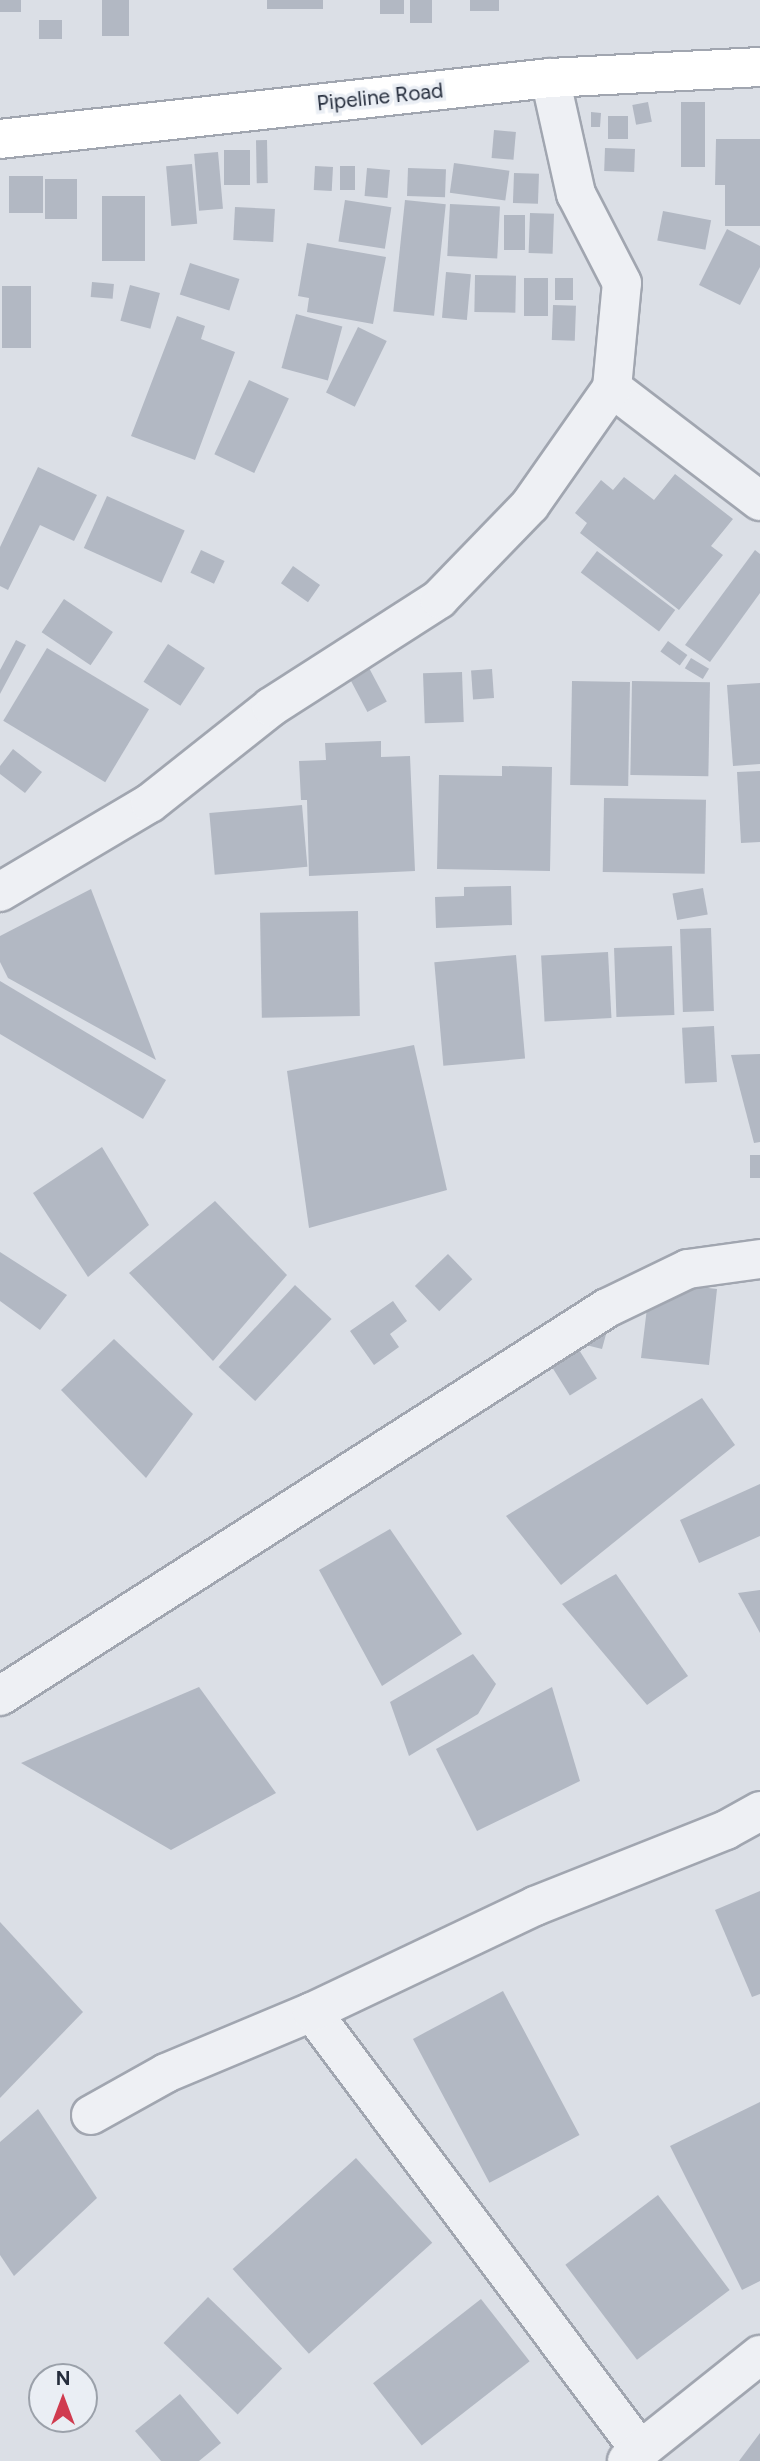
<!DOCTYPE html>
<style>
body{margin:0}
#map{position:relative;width:760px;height:2461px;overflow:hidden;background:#dbdfe6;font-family:Figtree,sans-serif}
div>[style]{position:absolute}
.building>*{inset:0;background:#b2b8c3;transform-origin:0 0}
.roads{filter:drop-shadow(2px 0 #a1a6b0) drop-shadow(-2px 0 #a1a6b0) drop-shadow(0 2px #a1a6b0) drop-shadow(0 -2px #a1a6b0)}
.street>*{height:38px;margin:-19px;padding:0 19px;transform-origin:19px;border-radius:19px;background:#eef0f4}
.secondary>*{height:38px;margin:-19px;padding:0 19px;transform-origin:19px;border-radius:19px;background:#fff}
span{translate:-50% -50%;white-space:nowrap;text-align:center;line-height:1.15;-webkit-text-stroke:7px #eaeef4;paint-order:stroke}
.street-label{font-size:21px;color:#252d3c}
.north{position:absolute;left:28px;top:2363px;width:70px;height:70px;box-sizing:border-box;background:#eaeef4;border:2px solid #9ba1aa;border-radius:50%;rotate:0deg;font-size:19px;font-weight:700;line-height:28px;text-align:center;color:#252d3c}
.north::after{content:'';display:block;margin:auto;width:24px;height:32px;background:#d03b4f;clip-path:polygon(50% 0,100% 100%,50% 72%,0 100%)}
</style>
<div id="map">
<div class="building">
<div style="left:0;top:0;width:21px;height:12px"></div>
<div style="left:102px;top:0;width:27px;height:36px"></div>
<div style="left:267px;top:0;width:56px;height:9px"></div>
<div style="left:380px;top:0;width:24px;height:14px"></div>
<div style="left:410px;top:0;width:22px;height:23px"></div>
<div style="left:470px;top:0;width:29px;height:11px"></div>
<div style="left:39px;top:20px;width:23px;height:19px"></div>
<div style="left:648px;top:102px;width:20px;height:16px;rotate:79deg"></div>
<div style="left:681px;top:102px;width:24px;height:65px"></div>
<div style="clip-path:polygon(591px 112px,601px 113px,600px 127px,591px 127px)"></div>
<div style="left:608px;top:116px;width:20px;height:23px"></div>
<div style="left:494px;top:130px;width:22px;height:28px;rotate:5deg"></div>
<div style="clip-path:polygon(716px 139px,760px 139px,760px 226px,725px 226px,725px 185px,715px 185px)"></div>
<div style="left:267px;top:140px;width:43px;height:11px;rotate:89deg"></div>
<div style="left:605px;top:148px;width:30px;height:23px;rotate:2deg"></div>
<div style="left:224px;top:150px;width:26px;height:35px"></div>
<div style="left:218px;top:152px;width:57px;height:24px;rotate:85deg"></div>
<div style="left:454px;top:163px;width:56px;height:30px;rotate:8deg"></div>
<div style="left:192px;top:164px;width:60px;height:26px;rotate:85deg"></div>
<div style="left:315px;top:166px;width:18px;height:24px;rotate:3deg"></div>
<div style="left:340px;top:166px;width:15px;height:24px"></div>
<div style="left:367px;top:168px;width:23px;height:28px;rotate:5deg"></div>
<div style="left:408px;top:168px;width:38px;height:28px;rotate:2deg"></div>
<div style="left:514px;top:173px;width:25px;height:30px;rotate:2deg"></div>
<div style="left:9px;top:176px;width:34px;height:37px"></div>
<div style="left:45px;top:179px;width:32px;height:40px"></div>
<div style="left:102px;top:196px;width:43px;height:65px"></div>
<div style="left:345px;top:200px;width:47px;height:42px;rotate:9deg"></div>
<div style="left:405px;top:200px;width:41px;height:112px;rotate:6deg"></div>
<div style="left:450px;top:204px;width:50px;height:52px;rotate:3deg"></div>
<div style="left:235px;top:207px;width:40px;height:33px;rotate:3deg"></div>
<div style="left:663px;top:211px;width:49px;height:30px;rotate:11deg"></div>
<div style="left:530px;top:213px;width:24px;height:40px;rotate:2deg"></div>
<div style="left:504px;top:215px;width:21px;height:35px"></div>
<div style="clip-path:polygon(727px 229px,760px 246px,760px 267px,740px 305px,699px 285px)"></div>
<div style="clip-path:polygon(307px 243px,386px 257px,373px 324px,307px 312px,309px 298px,298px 296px)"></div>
<div style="left:190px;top:263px;width:52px;height:33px;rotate:18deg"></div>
<div style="left:446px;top:272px;width:25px;height:46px;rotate:5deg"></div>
<div style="left:475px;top:275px;width:41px;height:37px;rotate:1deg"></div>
<div style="left:524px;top:278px;width:24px;height:38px"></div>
<div style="left:555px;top:278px;width:18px;height:22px"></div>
<div style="left:92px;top:282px;width:22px;height:15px;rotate:5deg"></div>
<div style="left:130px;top:285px;width:31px;height:37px;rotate:15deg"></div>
<div style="left:2px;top:286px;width:29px;height:62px"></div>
<div style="left:553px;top:305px;width:23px;height:35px;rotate:2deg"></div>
<div style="left:296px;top:314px;width:48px;height:56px;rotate:15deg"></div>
<div style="clip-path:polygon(177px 316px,205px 326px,201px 339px,235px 352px,195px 460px,131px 436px)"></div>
<div style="left:358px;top:327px;width:32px;height:73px;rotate:26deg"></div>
<div style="left:249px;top:380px;width:44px;height:82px;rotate:25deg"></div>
<div style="clip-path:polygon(38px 467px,97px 495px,74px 541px,40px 525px,8px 590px,0 586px,0 547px)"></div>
<div style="clip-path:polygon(675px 474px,733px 519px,711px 546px,723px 555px,679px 610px,580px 533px,587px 523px,575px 513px,601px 480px,613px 490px,624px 477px,654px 500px)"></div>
<div style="left:107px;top:496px;width:85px;height:57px;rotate:24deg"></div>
<div style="left:201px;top:550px;width:26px;height:25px;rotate:25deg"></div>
<div style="clip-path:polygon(755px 550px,760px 554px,760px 593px,710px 662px,685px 645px)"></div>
<div style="left:597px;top:551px;width:98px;height:27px;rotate:37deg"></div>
<div style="left:293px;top:566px;width:33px;height:21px;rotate:35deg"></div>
<div style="left:64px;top:599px;width:59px;height:40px;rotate:34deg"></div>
<div style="clip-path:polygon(16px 640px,26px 645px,0 694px,0 670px)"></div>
<div style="left:668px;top:641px;width:24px;height:13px;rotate:36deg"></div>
<div style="left:168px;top:644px;width:44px;height:45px;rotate:33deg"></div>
<div style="left:47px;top:648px;width:119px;height:85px;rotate:31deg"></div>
<div style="left:691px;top:658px;width:21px;height:12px;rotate:31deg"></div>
<div style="left:369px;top:668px;width:38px;height:22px;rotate:62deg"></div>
<div style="left:492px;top:669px;width:29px;height:21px;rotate:86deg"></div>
<div style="left:462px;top:672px;width:50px;height:39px;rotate:88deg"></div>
<div style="left:572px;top:681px;width:58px;height:104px;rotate:1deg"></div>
<div style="left:632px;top:681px;width:78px;height:94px;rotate:1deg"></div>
<div style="clip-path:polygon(760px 683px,760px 764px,733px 766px,727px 685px)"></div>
<div style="clip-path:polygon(381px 741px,381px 757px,410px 756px,415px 871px,309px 876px,307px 800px,301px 800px,299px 761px,326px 760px,325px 743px)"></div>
<div style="clip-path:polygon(13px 749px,42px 772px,25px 793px,0 774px,0 766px)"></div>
<div style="clip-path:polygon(502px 766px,552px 767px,550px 871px,437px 869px,439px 775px,502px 776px)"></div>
<div style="clip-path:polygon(760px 771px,760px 842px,741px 843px,737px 772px)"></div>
<div style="left:604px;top:798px;width:102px;height:74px;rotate:1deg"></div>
<div style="left:302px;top:805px;width:62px;height:93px;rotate:85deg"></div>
<div style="clip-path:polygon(511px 886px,512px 925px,436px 928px,435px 897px,464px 896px,464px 887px)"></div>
<div style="left:703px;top:888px;width:27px;height:31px;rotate:80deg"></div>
<div style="clip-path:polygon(91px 889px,156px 1060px,8px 978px,0 962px,0 936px)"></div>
<div style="left:358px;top:911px;width:105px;height:98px;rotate:89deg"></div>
<div style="left:711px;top:928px;width:83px;height:31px;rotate:88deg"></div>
<div style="left:672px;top:946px;width:69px;height:58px;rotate:88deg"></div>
<div style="left:608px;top:952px;width:66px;height:67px;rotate:87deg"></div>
<div style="left:516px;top:955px;width:104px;height:82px;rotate:85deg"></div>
<div style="clip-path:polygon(0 981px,166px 1080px,143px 1119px,0 1034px)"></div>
<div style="left:714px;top:1026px;width:56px;height:32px;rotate:87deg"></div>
<div style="clip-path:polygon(414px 1045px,447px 1190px,309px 1228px,287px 1071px)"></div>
<div style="clip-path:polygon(760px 1054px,760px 1142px,754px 1143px,731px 1055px)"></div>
<div style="clip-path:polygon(102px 1147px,149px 1225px,88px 1277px,33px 1193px)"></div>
<div style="left:750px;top:1155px;width:10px;height:23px"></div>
<div style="clip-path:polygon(215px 1201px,287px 1275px,213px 1361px,129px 1273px)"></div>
<div style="clip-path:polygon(0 1252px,67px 1295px,40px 1330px,0 1301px)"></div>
<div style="left:448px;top:1254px;width:35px;height:46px;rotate:46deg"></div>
<div style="left:295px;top:1285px;width:50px;height:112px;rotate:43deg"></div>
<div style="clip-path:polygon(683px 1285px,717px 1289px,709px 1365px,641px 1358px,649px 1291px,683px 1294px)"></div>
<div style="clip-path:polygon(393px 1301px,407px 1321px,390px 1334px,399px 1347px,374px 1365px,350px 1331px)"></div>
<div style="clip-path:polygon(611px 1316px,602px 1349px,582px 1344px)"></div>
<div style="left:571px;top:1337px;width:49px;height:32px;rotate:58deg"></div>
<div style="clip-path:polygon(114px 1339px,193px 1414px,146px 1478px,61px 1390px)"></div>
<div style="clip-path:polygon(702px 1398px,735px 1445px,561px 1585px,506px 1516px)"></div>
<div style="clip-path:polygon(760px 1484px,760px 1536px,699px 1563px,680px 1520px)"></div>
<div style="clip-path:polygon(390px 1529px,462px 1634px,382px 1686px,319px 1570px)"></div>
<div style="clip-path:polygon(616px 1574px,688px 1676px,647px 1705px,562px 1604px)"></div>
<div style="clip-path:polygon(760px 1590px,760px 1633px,738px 1593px)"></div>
<div style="clip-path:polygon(473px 1654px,496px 1684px,478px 1714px,409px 1756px,390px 1702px)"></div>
<div style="clip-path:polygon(199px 1687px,276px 1793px,171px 1850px,21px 1763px)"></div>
<div style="clip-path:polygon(552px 1687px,580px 1781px,477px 1831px,436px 1749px)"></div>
<div style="clip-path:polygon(760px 1891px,760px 1994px,752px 1997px,715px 1910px)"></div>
<div style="clip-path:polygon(0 1922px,83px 2012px,0 2098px)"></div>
<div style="left:503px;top:1991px;width:163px;height:102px;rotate:62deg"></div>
<div style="clip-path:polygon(760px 2102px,760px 2281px,742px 2290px,670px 2146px)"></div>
<div style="clip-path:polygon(38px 2109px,97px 2198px,14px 2276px,0 2255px,0 2142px)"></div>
<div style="left:356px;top:2158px;width:114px;height:166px;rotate:48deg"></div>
<div style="left:658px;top:2195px;width:119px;height:116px;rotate:53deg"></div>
<div style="left:208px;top:2297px;width:103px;height:64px;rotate:44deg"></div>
<div style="left:481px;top:2299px;width:79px;height:137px;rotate:52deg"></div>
<div style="clip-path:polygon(180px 2394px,221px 2443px,199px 2461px,161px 2461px,135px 2431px)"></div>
<div style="clip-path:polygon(760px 2433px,760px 2461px,739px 2461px)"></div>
</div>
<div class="roads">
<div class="street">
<div style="left:612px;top:388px;width:186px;rotate:37.4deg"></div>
<div style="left:0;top:892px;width:174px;rotate:-30.7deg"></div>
<div style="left:150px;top:803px;width:154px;rotate:-38.4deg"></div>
<div style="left:271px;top:707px;width:200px;rotate:-32.7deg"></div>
<div style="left:439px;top:599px;width:131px;rotate:-45.9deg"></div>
<div style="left:530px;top:505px;width:143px;rotate:-55deg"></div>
<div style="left:612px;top:388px;width:105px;rotate:-84.6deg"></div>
<div style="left:622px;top:283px;width:100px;rotate:-117.3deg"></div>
<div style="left:576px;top:194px;width:119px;rotate:-102.6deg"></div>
<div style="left:0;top:1696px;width:720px;rotate:-32.59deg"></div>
<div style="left:607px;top:1308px;width:90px;rotate:-25.7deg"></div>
<div style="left:688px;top:1269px;width:73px;rotate:-7.9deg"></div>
<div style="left:312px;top:2012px;width:547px;rotate:53.17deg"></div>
<div style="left:91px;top:2115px;width:86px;rotate:-29.2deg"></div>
<div style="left:166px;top:2073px;width:158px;rotate:-22.7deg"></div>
<div style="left:312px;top:2012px;width:247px;rotate:-25.4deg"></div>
<div style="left:535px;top:1906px;width:206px;rotate:-21.7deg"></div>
<div style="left:726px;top:1830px;width:39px;rotate:-29deg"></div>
<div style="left:627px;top:2461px;width:170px;rotate:-38.6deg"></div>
</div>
<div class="secondary">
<div style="left:0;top:139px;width:553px;rotate:-6.33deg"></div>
<div style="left:550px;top:78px;width:210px;rotate:-3deg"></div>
</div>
</div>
<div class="street-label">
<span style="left:380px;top:97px;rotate:-6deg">Pipeline Road</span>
</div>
<div class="north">N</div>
</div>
